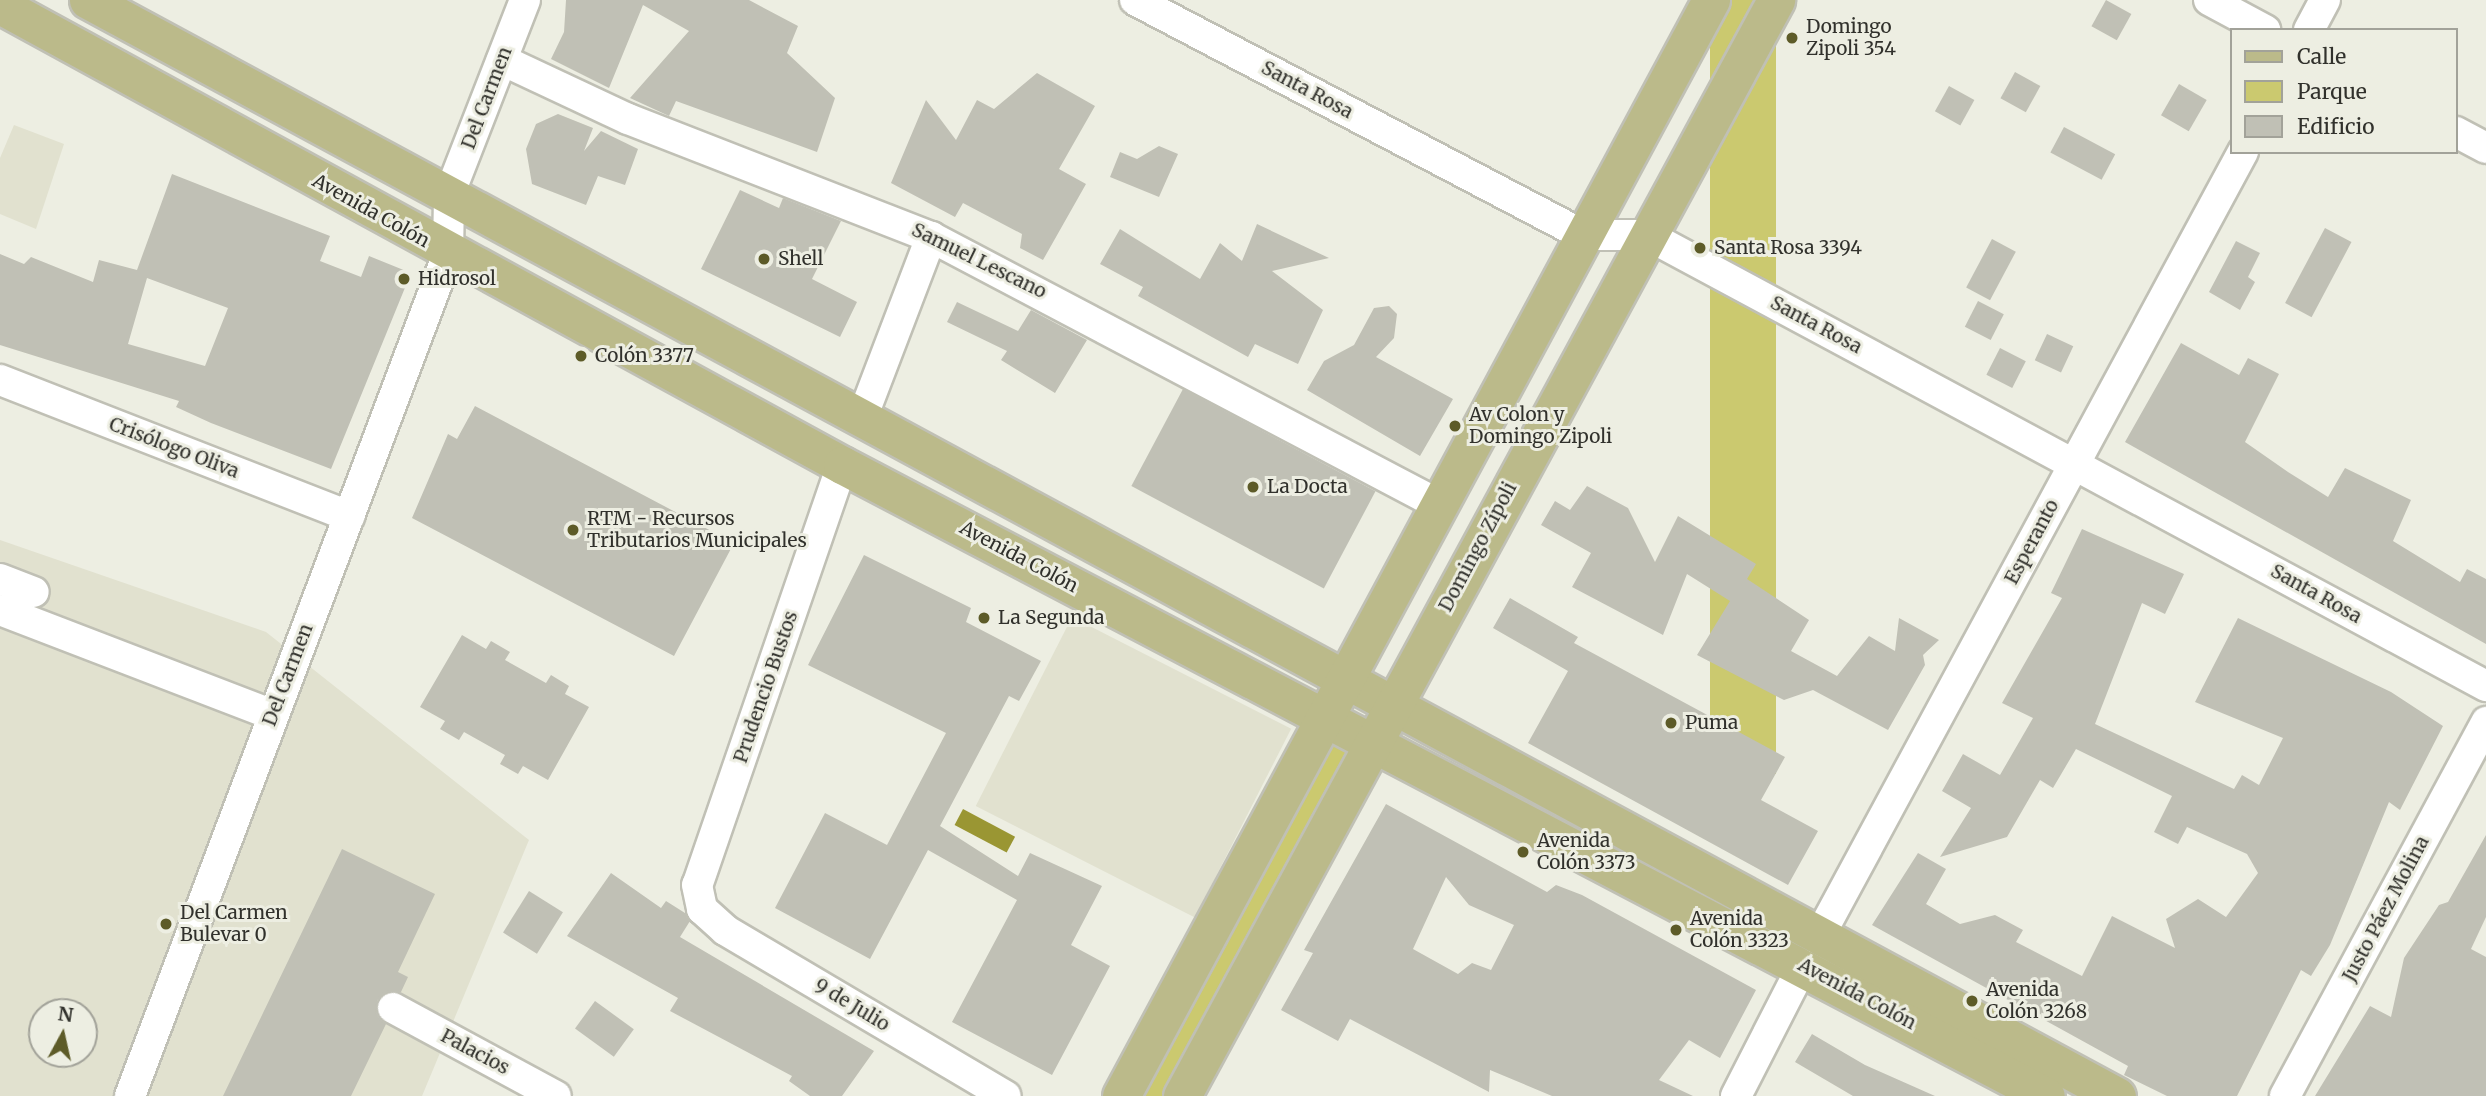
<!DOCTYPE html>
<meta charset="utf-8">
<style>
body{margin:0}
#map{position:relative;width:2486px;height:1096px;overflow:hidden;background:#edeee2;font-family:Merriweather,serif}
div>[style]{position:absolute}
.built>*{inset:0;background:#e1e1cf;transform-origin:0 0}
.green>*{inset:0;background:#cbc96f;transform-origin:0 0}
.water>*{inset:0;background:#9a9633;transform-origin:0 0}
.building>*{inset:0;background:#c0c0b5;transform-origin:0 0}
.roads{filter:drop-shadow(2px 0 #c0c0b5) drop-shadow(-2px 0 #c0c0b5) drop-shadow(0 2px #c0c0b5) drop-shadow(0 -2px #c0c0b5)}
.minor>*{height:30px;margin:-15px;padding:0 15px;transform-origin:15px;border-radius:15px;background:#fff}
.major>*{height:37px;margin:-18.5px;padding:0 18.5px;transform-origin:18.5px;border-radius:18.5px;background:#bbba8a}
.dots>*{width:19px;height:19px;translate:-50% -50%;box-sizing:border-box;border:4px solid #edeee2;border-radius:50%}
span{translate:-50% -50%;white-space:nowrap;text-align:center;line-height:1.15;-webkit-text-stroke:6px #edeee2;paint-order:stroke}
.poi-label{font-size:19px;color:#31312c}
.left{translate:0 -50%;text-align:left}
.street-label{font-size:19px;color:#31312c}
.legend{position:absolute;left:2230px;top:28px;width:228px;height:126px;box-sizing:border-box;background:#edeee2;border:2px solid #a2a299;margin:0;padding:9px 12px;list-style:none;font-size:21px;color:#31312c}
.legend li{display:flex;align-items:center;gap:14px;height:35px}
.legend b{width:35px;border:2px solid #a2a299}
.north{position:absolute;left:28px;top:998px;width:70px;height:70px;box-sizing:border-box;background:#edeee2;border:2px solid #a2a299;border-radius:50%;rotate:8deg;font-size:19px;font-weight:700;line-height:28px;text-align:center;color:#31312c}
.north::after{content:'';display:block;margin:auto;width:24px;height:32px;background:#5d5b28;clip-path:polygon(50% 0,100% 100%,50% 72%,0 100%)}
</style>
<div id="map">
<div class="built">
<div style="clip-path:polygon(14px 125px,64px 144px,36px 229px,0 214px,0 158px)"></div>
<div style="clip-path:polygon(evenodd,0 540px,266px 632px,529px 840px,422px 1096px,0 1096px,0 540px,42px 1012px,84px 1012px,84px 1054px,42px 1054px,42px 1012px)"></div>
<div style="left:1072px;top:617px;width:246px;height:212px;rotate:27deg"></div>
</div>
<div class="green">
<div style="left:1710px;top:0;width:66px;height:774px"></div>
<div style="left:1321px;top:715px;width:56px;height:430px;rotate:27deg"></div>
</div>
<div class="water">
<div style="left:963px;top:809px;width:59px;height:18px;rotate:28deg"></div>
</div>
<div class="building">
<div style="clip-path:polygon(566px 0,749px 0,798px 26px,787px 53px,835px 98px,817px 152px,676px 101px,669px 116px,630px 98px,689px 31px,643px 5px,609px 88px,551px 59px,564px 32px)"></div>
<div style="left:2106px;top:0;width:29px;height:30px;rotate:29deg"></div>
<div style="left:2015px;top:72px;width:29px;height:30px;rotate:29deg"></div>
<div style="clip-path:polygon(1037px 73px,1095px 106px,1059px 169px,1086px 184px,1043px 260px,1020px 248px,1022px 234px,963px 203px,955px 217px,891px 183px,926px 100px,956px 140px,977px 100px,994px 109px)"></div>
<div style="left:2179px;top:84px;width:32px;height:36px;rotate:30deg"></div>
<div style="left:1949px;top:86px;width:29px;height:29px;rotate:29deg"></div>
<div style="clip-path:polygon(558px 114px,593px 128px,584px 151px,601px 131px,638px 149px,625px 185px,598px 176px,586px 205px,532px 184px,526px 149px,536px 124px)"></div>
<div style="left:2064px;top:127px;width:58px;height:29px;rotate:28deg"></div>
<div style="clip-path:polygon(1159px 146px,1178px 154px,1159px 197px,1110px 177px,1120px 152px,1137px 159px)"></div>
<div style="clip-path:polygon(evenodd,172px 174px,330px 236px,320px 261px,361px 277px,369px 256px,411px 273px,331px 469px,211px 423px,176px 407px,179px 401px,0 345px,0 254px,24px 264px,31px 257px,93px 282px,99px 260px,137px 270px,172px 174px,147px 278px,228px 308px,205px 366px,128px 344px,147px 278px)"></div>
<div style="clip-path:polygon(740px 190px,779px 208px,783px 198px,841px 221px,812px 279px,857px 302px,840px 337px,701px 269px)"></div>
<div style="clip-path:polygon(1257px 224px,1329px 258px,1272px 271px,1323px 310px,1298px 364px,1255px 344px,1248px 357px,1138px 296px,1143px 287px,1100px 264px,1120px 229px,1200px 279px,1220px 243px,1242px 261px)"></div>
<div style="left:2325px;top:228px;width:30px;height:85px;rotate:28deg"></div>
<div style="left:1992px;top:239px;width:27px;height:55px;rotate:28deg"></div>
<div style="clip-path:polygon(2236px 241px,2260px 253px,2248px 277px,2255px 282px,2240px 310px,2209px 292px)"></div>
<div style="left:1978px;top:301px;width:29px;height:29px;rotate:27deg"></div>
<div style="clip-path:polygon(957px 302px,1018px 331px,1031px 310px,1087px 340px,1055px 393px,1001px 360px,1007px 351px,947px 322px)"></div>
<div style="clip-path:polygon(1389px 306px,1397px 314px,1394px 338px,1376px 357px,1453px 399px,1420px 456px,1307px 390px,1324px 361px,1354px 345px,1374px 308px)"></div>
<div style="left:2047px;top:334px;width:29px;height:29px;rotate:25deg"></div>
<div style="clip-path:polygon(2181px 343px,2239px 375px,2248px 358px,2279px 374px,2245px 442px,2288px 472px,2328px 497px,2345px 468px,2411px 500px,2393px 541px,2460px 582px,2467px 569px,2486px 579px,2486px 644px,2125px 442px)"></div>
<div style="left:2000px;top:348px;width:29px;height:30px;rotate:27deg"></div>
<div style="left:1183px;top:389px;width:218px;height:110px;rotate:28deg"></div>
<div style="clip-path:polygon(475px 406px,734px 543px,674px 656px,412px 518px,448px 434px,457px 439px)"></div>
<div style="clip-path:polygon(1587px 486px,1628px 508px,1655px 562px,1678px 516px,1756px 564px,1747px 579px,1809px 620px,1791px 651px,1837px 676px,1869px 636px,1895px 651px,1899px 618px,1939px 640px,1923px 655px,1925px 665px,1888px 730px,1813px 690px,1784px 700px,1697px 655px,1730px 601px,1687px 574px,1663px 635px,1572px 587px,1591px 553px,1541px 525px,1555px 501px,1570px 510px)"></div>
<div style="clip-path:polygon(2082px 529px,2184px 574px,2165px 614px,2142px 603px,2095px 724px,2234px 789px,2242px 775px,2259px 785px,2283px 738px,2195px 702px,2238px 618px,2391px 692px,2443px 726px,2400px 810px,2389px 802px,2330px 945px,2311px 976px,2301px 970px,2237px 1096px,2167px 1096px,2124px 1075px,2128px 1066px,1872px 925px,1918px 853px,1946px 869px,1926px 904px,1960px 924px,1995px 915px,2023px 930px,2016px 942px,2082px 976px,2112px 916px,2175px 948px,2166px 919px,2198px 899px,2226px 917px,2258px 873px,2247px 854px,2187px 827px,2178px 844px,2154px 832px,2172px 796px,2076px 749px,2053px 788px,2040px 780px,2007px 837px,1940px 857px,1971px 808px,1942px 791px,1963px 754px,2000px 775px,2033px 718px,2002px 703px,2062px 598px,2051px 593px)"></div>
<div style="clip-path:polygon(864px 555px,971px 608px,966px 622px,1041px 661px,1019px 701px,1009px 696px,940px 826px,1018px 876px,1030px 853px,1102px 886px,1071px 945px,1110px 966px,1052px 1075px,952px 1022px,1017px 900px,928px 850px,870px 959px,775px 908px,825px 813px,887px 845px,946px 733px,808px 665px)"></div>
<div style="clip-path:polygon(1510px 598px,1578px 637px,1574px 643px,1785px 757px,1761px 800px,1818px 831px,1788px 885px,1528px 743px,1568px 671px,1493px 628px)"></div>
<div style="clip-path:polygon(462px 635px,486px 649px,491px 641px,510px 652px,505px 660px,546px 683px,551px 675px,569px 686px,565px 694px,589px 707px,548px 780px,523px 766px,518px 774px,500px 764px,505px 755px,464px 732px,459px 740px,440px 729px,445px 721px,420px 707px)"></div>
<div style="clip-path:polygon(evenodd,1386px 804px,1547px 892px,1556px 885px,1582px 895px,1756px 990px,1720px 1058px,1689px 1040px,1659px 1080px,1693px 1096px,1552px 1096px,1490px 1070px,1489px 1092px,1350px 1019px,1338px 1041px,1281px 1010px,1313px 953px,1304px 950px,1386px 804px,1446px 877px,1469px 905px,1514px 925px,1491px 970px,1472px 963px,1458px 974px,1413px 949px,1446px 877px)"></div>
<div style="clip-path:polygon(2486px 835px,2486px 917px,2471px 949px,2486px 957px,2486px 1096px,2315px 1096px,2370px 1006px,2391px 1017px,2404px 958px,2439px 905px,2448px 902px)"></div>
<div style="clip-path:polygon(342px 849px,435px 894px,398px 972px,408px 977px,401px 992px,377px 1000px,378px 1017px,386px 1024px,351px 1096px,223px 1096px)"></div>
<div style="clip-path:polygon(611px 873px,661px 908px,666px 901px,685px 913px,690px 921px,680px 937px,874px 1051px,842px 1096px,810px 1096px,789px 1081px,792px 1076px,670px 1011px,678px 998px,567px 936px)"></div>
<div style="left:529px;top:891px;width:40px;height:49px;rotate:32deg"></div>
<div style="left:595px;top:1001px;width:48px;height:34px;rotate:36deg"></div>
<div style="clip-path:polygon(1812px 1034px,1865px 1065px,1935px 1096px,1853px 1096px,1795px 1062px)"></div>
</div>
<div class="roads">
<div class="minor">
<div style="left:1135px;top:0;width:506px;rotate:27.68deg"></div>
<div style="left:1583px;top:235px;width:64px"></div>
<div style="left:1647px;top:235px;width:953px;rotate:28.26deg"></div>
<div style="left:2209px;top:0;width:64px;rotate:28.2deg"></div>
<div style="left:2309px;top:30px;width:34px;rotate:-62deg"></div>
<div style="left:502px;top:60px;width:139px;rotate:25.1deg"></div>
<div style="left:628px;top:119px;width:325px;rotate:21.3deg"></div>
<div style="left:931px;top:237px;width:571px;rotate:27.78deg"></div>
<div style="left:2456px;top:132px;width:34px;rotate:28deg"></div>
<div style="left:0;top:380px;width:375px;rotate:21.3deg"></div>
<div style="left:862px;top:418px;width:194px;rotate:-69.1deg"></div>
<div style="left:842px;top:465px;width:444px;rotate:109deg"></div>
<div style="left:697px;top:885px;width:25px;rotate:78deg"></div>
<div style="left:702px;top:909px;width:31px;rotate:42deg"></div>
<div style="left:725px;top:930px;width:326px;rotate:30.6deg"></div>
<div style="left:0;top:579px;width:36px;rotate:21deg"></div>
<div style="left:0;top:610px;width:292px;rotate:21deg"></div>
<div style="left:1821px;top:933px;width:888px;rotate:-61.62deg"></div>
<div style="left:393px;top:1008px;width:185px;rotate:28.4deg"></div>
<div style="left:130px;top:1096px;width:900px;rotate:-69.31deg"></div>
<div style="left:448px;top:254px;width:59px;rotate:-89deg"></div>
<div style="left:449px;top:195px;width:209px;rotate:-68.7deg"></div>
<div style="left:1736px;top:1096px;width:147px;rotate:-62.9deg"></div>
<div style="left:2285px;top:1096px;width:425px;rotate:-61.7deg"></div>
</div>
<div class="major">
<div style="left:88px;top:0;width:2306px;rotate:28.38deg"></div>
<div style="left:0;top:5px;width:959px;rotate:28.65deg"></div>
<div style="left:842px;top:465px;width:1359px;rotate:27.66deg"></div>
<div style="left:1121px;top:1096px;width:1245px;rotate:-61.71deg"></div>
<div style="left:1182px;top:1096px;width:1247px;rotate:-61.54deg"></div>
</div>
</div>
<div class="dots">
<div style="left:1792px;top:38px;background:#5d5b28"></div>
<div style="left:1700px;top:248px;background:#5d5b28"></div>
<div style="left:764px;top:259px;background:#5d5b28"></div>
<div style="left:404px;top:279px;background:#5d5b28"></div>
<div style="left:581px;top:356px;background:#5d5b28"></div>
<div style="left:1455px;top:426px;background:#5d5b28"></div>
<div style="left:1253px;top:487px;background:#5d5b28"></div>
<div style="left:573px;top:530px;background:#5d5b28"></div>
<div style="left:984px;top:618px;background:#5d5b28"></div>
<div style="left:1671px;top:723px;background:#5d5b28"></div>
<div style="left:1523px;top:852px;background:#5d5b28"></div>
<div style="left:166px;top:924px;background:#5d5b28"></div>
<div style="left:1676px;top:930px;background:#5d5b28"></div>
<div style="left:1972px;top:1001px;background:#5d5b28"></div>
</div>
<div class="poi-label">
<span class="left" style="left:1806px;top:38px">Domingo<br>Zipoli 354</span>
<span class="left" style="left:1714px;top:248px">Santa Rosa 3394</span>
<span class="left" style="left:778px;top:259px">Shell</span>
<span class="left" style="left:418px;top:279px">Hidrosol</span>
<span class="left" style="left:595px;top:356px">Colón 3377</span>
<span class="left" style="left:1469px;top:426px">Av Colon y<br>Domingo Zipoli</span>
<span class="left" style="left:1267px;top:487px">La Docta</span>
<span class="left" style="left:587px;top:530px">RTM - Recursos<br>Tributarios Municipales</span>
<span class="left" style="left:998px;top:618px">La Segunda</span>
<span class="left" style="left:1685px;top:723px">Puma</span>
<span class="left" style="left:1537px;top:852px">Avenida<br>Colón 3373</span>
<span class="left" style="left:180px;top:924px">Del Carmen<br>Bulevar 0</span>
<span class="left" style="left:1690px;top:930px">Avenida<br>Colón 3323</span>
<span class="left" style="left:1986px;top:1001px">Avenida<br>Colón 3268</span>
</div>
<div class="street-label">
<span style="left:1307px;top:90px;rotate:28deg">Santa Rosa</span>
<span style="left:487px;top:98px;rotate:-69deg">Del Carmen</span>
<span style="left:371px;top:211px;rotate:29deg">Avenida Colón</span>
<span style="left:979px;top:261px;rotate:26deg">Samuel Lescano</span>
<span style="left:1816px;top:325px;rotate:28deg">Santa Rosa</span>
<span style="left:174px;top:448px;rotate:21deg">Crisólogo Oliva</span>
<span style="left:2032px;top:542px;rotate:-62deg">Esperanto</span>
<span style="left:1478px;top:547px;rotate:-62deg">Domingo Zípoli</span>
<span style="left:1019px;top:557px;rotate:28deg">Avenida Colón</span>
<span style="left:2316px;top:594px;rotate:29deg">Santa Rosa</span>
<span style="left:288px;top:675px;rotate:-69deg">Del Carmen</span>
<span style="left:766px;top:687px;rotate:-71deg">Prudencio Bustos</span>
<span style="left:2386px;top:909px;rotate:-62deg">Justo Páez Molina</span>
<span style="left:1857px;top:994px;rotate:28deg">Avenida Colón</span>
<span style="left:852px;top:1005px;rotate:31deg">9 de Julio</span>
<span style="left:475px;top:1052px;rotate:28deg">Palacios</span>
</div>
<ul class="legend">
<li><b style="height:9px;background:#bbba8a"></b>Calle</li>
<li><b style="height:19px;background:#cbc96f"></b>Parque</li>
<li><b style="height:19px;background:#c0c0b5"></b>Edificio</li>
</ul>
<div class="north">N</div>
</div>
